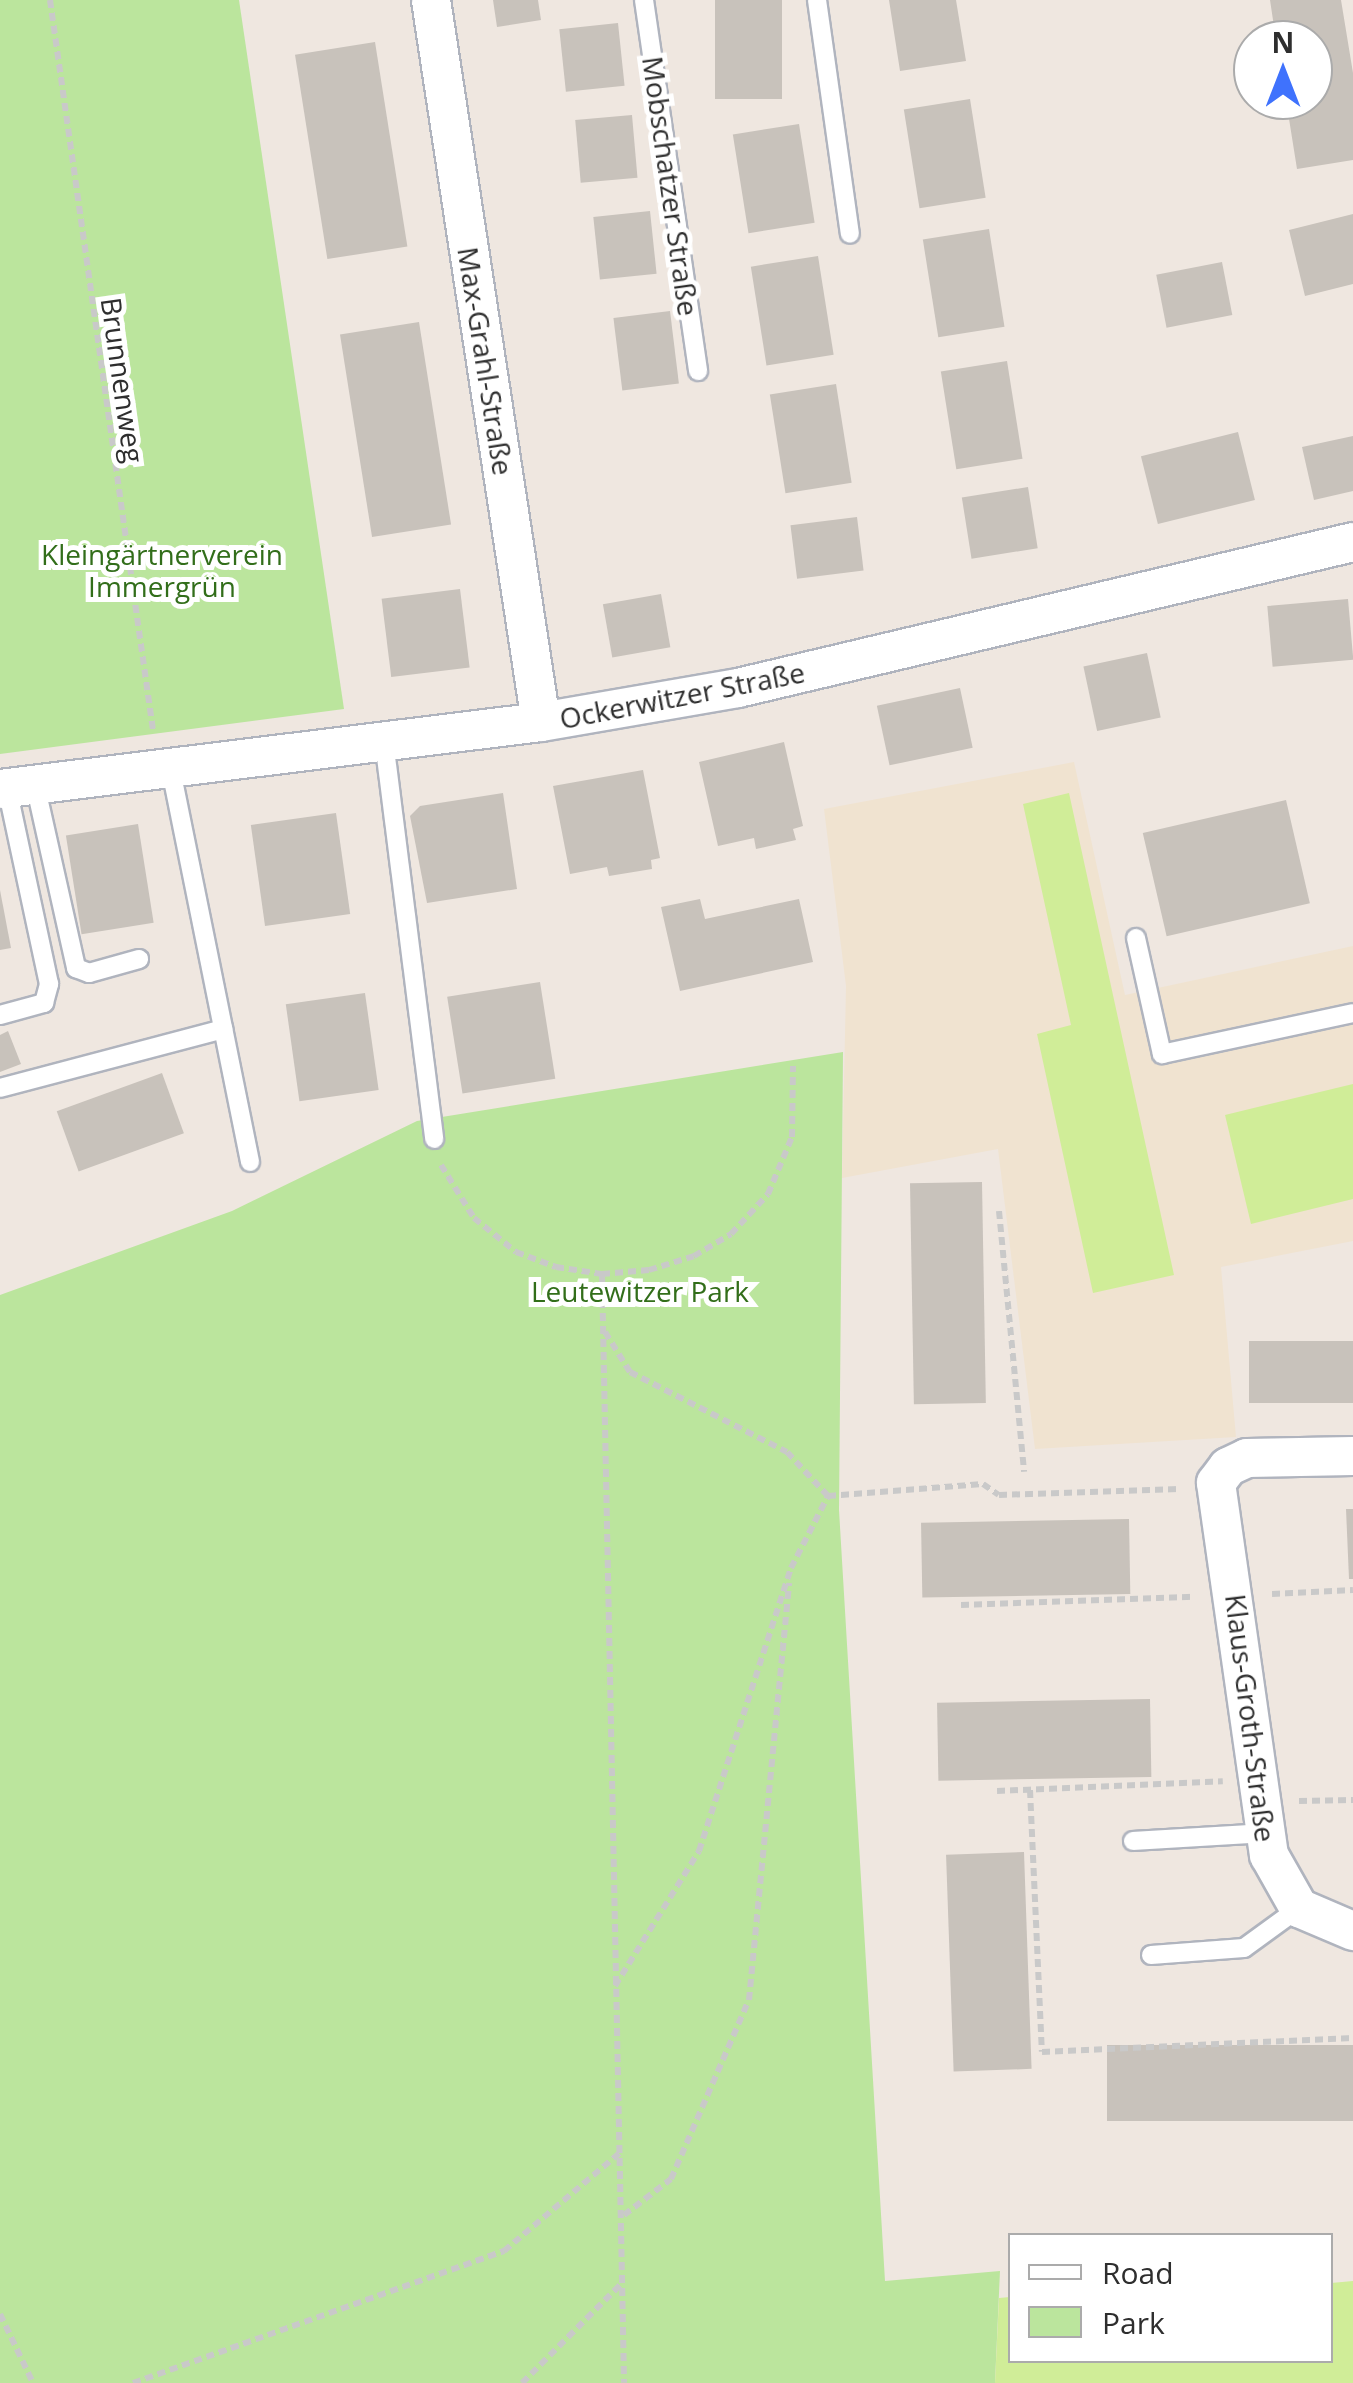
<!DOCTYPE html>
<meta charset="utf-8">
<style>
body{margin:0}
#map{position:relative;width:1353px;height:2383px;overflow:hidden;background:#efe7e0;font-family:"Open Sans",sans-serif}
div>[style]{position:absolute}
.education>*{inset:0;background:#f0e3d0}
.green>*{inset:0;background:#bbe59d}
.pitch>*{inset:0;background:#d0ed98}
.building>*{inset:0;background:#c8c2bb;transform-origin:0 0}
.path>*{height:6px;margin-top:-3px;transform-origin:0;background:repeating-linear-gradient(90deg,#c9c9c9 0 8px,transparent 0 13px)}
.roads{filter:drop-shadow(2px 0 #b0b4be) drop-shadow(-2px 0 #b0b4be) drop-shadow(0 2px #b0b4be) drop-shadow(0 -2px #b0b4be)}
.lane>*{height:18px;margin:-9px;padding:0 9px;transform-origin:9px;border-radius:9px;background:#fff}
.street>*{height:38px;margin:-19px;padding:0 19px;transform-origin:19px;border-radius:19px;background:#fff}
span{translate:-50% -50%;white-space:nowrap;text-align:center;line-height:1.15;-webkit-text-stroke:10px #fff;paint-order:stroke}
.street-label{font-size:28px;color:#2e2e2e}
.park-label{font-size:28px;color:#326e1a}
.legend{position:absolute;left:1008px;top:2233px;width:325px;height:130px;box-sizing:border-box;background:#fff;border:2px solid #ababab;margin:0;padding:12px 18px;list-style:none;font-size:30px;color:#2e2e2e}
.legend li{display:flex;align-items:center;gap:20px;height:50px}
.legend b{width:50px;border:2px solid #ababab}
.north{position:absolute;left:1233px;top:20px;width:100px;height:100px;box-sizing:border-box;background:#fff;border:2px solid #ababab;border-radius:50%;rotate:0deg;font-size:28px;font-weight:700;line-height:40px;text-align:center;color:#2e2e2e}
.north::after{content:'';display:block;margin:auto;width:35px;height:45px;background:#3f72fd;clip-path:polygon(50% 0,100% 100%,50% 72%,0 100%)}
</style>
<div id="map">
<div class="education">
<div style="clip-path:polygon(1074px 762px,1125px 995px,1353px 946px,1353px 1241px,1221px 1267px,1236px 1437px,1035px 1449px,998px 1149px,842px 1178px,846px 986px,824px 809px)"></div>
</div>
<div class="green">
<div style="clip-path:polygon(0 0,239px 0,344px 709px,0 754px)"></div>
<div style="clip-path:polygon(843px 1052px,839px 1510px,885px 2281px,1000px 2271px,995px 2383px,0 2383px,0 1295px,232px 1211px,417px 1121px)"></div>
</div>
<div class="pitch">
<div style="clip-path:polygon(1069px 793px,1174px 1275px,1093px 1293px,1037px 1034px,1071px 1025px,1023px 804px)"></div>
<div style="clip-path:polygon(1353px 1084px,1353px 1199px,1251px 1224px,1225px 1115px)"></div>
<div style="clip-path:polygon(1353px 2281px,1353px 2383px,995px 2383px,999px 2298px,1010px 2297px,1011px 2360px,1330px 2360px,1331px 2283px)"></div>
</div>
<div class="building">
<div style="clip-path:polygon(493px 0,538px 0,541px 20px,497px 27px)"></div>
<div style="left:715px;top:0;width:67px;height:99px"></div>
<div style="clip-path:polygon(889px 0,956px 0,966px 61px,900px 71px)"></div>
<div style="clip-path:polygon(1270px 0,1341px 0,1353px 73px,1353px 160px,1297px 169px,1286px 100px,1313px 100px,1313px 40px,1276px 40px)"></div>
<div style="left:618px;top:23px;width:63px;height:59px;rotate:84deg"></div>
<div style="left:375px;top:42px;width:207px;height:81px;rotate:81deg"></div>
<div style="left:970px;top:99px;width:100px;height:67px;rotate:81deg"></div>
<div style="left:632px;top:115px;width:63px;height:57px;rotate:85deg"></div>
<div style="left:799px;top:124px;width:100px;height:67px;rotate:81deg"></div>
<div style="left:650px;top:211px;width:63px;height:57px;rotate:84deg"></div>
<div style="clip-path:polygon(1353px 214px,1353px 284px,1305px 296px,1289px 230px)"></div>
<div style="left:989px;top:229px;width:99px;height:67px;rotate:81deg"></div>
<div style="left:818px;top:256px;width:100px;height:68px;rotate:81deg"></div>
<div style="left:1222px;top:262px;width:54px;height:67px;rotate:79deg"></div>
<div style="left:670px;top:311px;width:73px;height:57px;rotate:83deg"></div>
<div style="left:419px;top:322px;width:205px;height:80px;rotate:81deg"></div>
<div style="left:1007px;top:361px;width:99px;height:67px;rotate:81deg"></div>
<div style="left:836px;top:384px;width:100px;height:67px;rotate:81deg"></div>
<div style="left:1238px;top:432px;width:70px;height:100px;rotate:76deg"></div>
<div style="clip-path:polygon(1353px 436px,1353px 491px,1314px 500px,1302px 447px)"></div>
<div style="left:1028px;top:487px;width:62px;height:67px;rotate:81deg"></div>
<div style="left:857px;top:517px;width:54px;height:67px;rotate:83deg"></div>
<div style="left:460px;top:589px;width:79px;height:79px;rotate:83deg"></div>
<div style="left:661px;top:594px;width:54px;height:59px;rotate:80deg"></div>
<div style="left:1348px;top:599px;width:61px;height:81px;rotate:85deg"></div>
<div style="left:1147px;top:653px;width:66px;height:65px;rotate:78deg"></div>
<div style="left:960px;top:688px;width:61px;height:85px;rotate:78deg"></div>
<div style="clip-path:polygon(784px 742px,803px 826px,793px 829px,796px 840px,756px 849px,754px 838px,718px 846px,699px 762px)"></div>
<div style="clip-path:polygon(643px 770px,660px 858px,651px 860px,652px 869px,609px 876px,607px 867px,570px 874px,553px 786px)"></div>
<div style="clip-path:polygon(503px 793px,517px 889px,427px 903px,410px 816px,420px 806px)"></div>
<div style="left:1286px;top:800px;width:106px;height:147px;rotate:77deg"></div>
<div style="left:336px;top:813px;width:102px;height:86px;rotate:82deg"></div>
<div style="left:138px;top:824px;width:100px;height:73px;rotate:81deg"></div>
<div style="clip-path:polygon(0 890px,11px 948px,0 950px)"></div>
<div style="clip-path:polygon(700px 899px,705px 919px,799px 899px,813px 962px,680px 991px,661px 907px)"></div>
<div style="left:540px;top:982px;width:98px;height:94px;rotate:81deg"></div>
<div style="left:365px;top:993px;width:98px;height:80px;rotate:82deg"></div>
<div style="clip-path:polygon(8px 1031px,21px 1064px,0 1072px,0 1035px)"></div>
<div style="left:162px;top:1073px;width:64px;height:112px;rotate:70deg"></div>
<div style="left:982px;top:1182px;width:221px;height:72px;rotate:89deg"></div>
<div style="left:1353px;top:1341px;width:62px;height:104px;rotate:90deg"></div>
<div style="clip-path:polygon(1346px 1509px,1353px 1509px,1353px 1579px,1349px 1579px)"></div>
<div style="left:1129px;top:1519px;width:75px;height:208px;rotate:89deg"></div>
<div style="left:1150px;top:1699px;width:78px;height:213px;rotate:89deg"></div>
<div style="left:1024px;top:1852px;width:217px;height:78px;rotate:88deg"></div>
<div style="left:1353px;top:2045px;width:76px;height:246px;rotate:90deg"></div>
</div>
<div class="path">
<div style="left:50px;top:0;width:737px;rotate:81.97deg"></div>
<div style="left:441px;top:1165px;width:62px;rotate:58.1deg"></div>
<div style="left:474px;top:1218px;width:54px;rotate:39deg"></div>
<div style="left:516px;top:1252px;width:43px;rotate:20.6deg"></div>
<div style="left:556px;top:1267px;width:47px;rotate:8.7deg"></div>
<div style="left:602px;top:1274px;width:47px;rotate:-4.9deg"></div>
<div style="left:649px;top:1270px;width:47px;rotate:-17.3deg"></div>
<div style="left:694px;top:1256px;width:43px;rotate:-30.7deg"></div>
<div style="left:731px;top:1234px;width:54px;rotate:-47.2deg"></div>
<div style="left:768px;top:1194px;width:62px;rotate:-67.2deg"></div>
<div style="left:792px;top:1137px;width:71px;rotate:-89.2deg"></div>
<div style="left:999px;top:1211px;width:262px;rotate:84.5deg"></div>
<div style="left:602px;top:1274px;width:1109px;rotate:88.86deg"></div>
<div style="left:605px;top:1332px;width:47px;rotate:58deg"></div>
<div style="left:630px;top:1372px;width:176px;rotate:27deg"></div>
<div style="left:787px;top:1452px;width:60px;rotate:47deg"></div>
<div style="left:1272px;top:1594px;width:81px;rotate:-2.8deg"></div>
<div style="left:961px;top:1605px;width:233px;rotate:-2deg"></div>
<div style="left:1030px;top:1790px;width:262px;rotate:87.4deg"></div>
<div style="left:1042px;top:2052px;width:311px;rotate:-2.6deg"></div>
<div style="left:997px;top:1791px;width:226px;rotate:-2.5deg"></div>
<div style="left:1299px;top:1801px;width:54px;rotate:-1.1deg"></div>
<div style="left:615px;top:1986px;width:159px;rotate:-58.1deg"></div>
<div style="left:699px;top:1851px;width:298px;rotate:-72deg"></div>
<div style="left:791px;top:1568px;width:81px;rotate:-62.8deg"></div>
<div style="left:828px;top:1496px;width:155px;rotate:-4.4deg"></div>
<div style="left:983px;top:1484px;width:19px;rotate:35deg"></div>
<div style="left:999px;top:1495px;width:180px;rotate:-1.9deg"></div>
<div style="left:624px;top:2215px;width:59px;rotate:-37.5deg"></div>
<div style="left:671px;top:2179px;width:195px;rotate:-66.5deg"></div>
<div style="left:749px;top:2000px;width:419px;rotate:-84.5deg"></div>
<div style="left:0;top:2314px;width:76px;rotate:64.4deg"></div>
<div style="left:133px;top:2383px;width:394px;rotate:-19.6deg"></div>
<div style="left:504px;top:2251px;width:155px;rotate:-40.3deg"></div>
<div style="left:522px;top:2383px;width:140px;rotate:-45deg"></div>
</div>
<div class="roads">
<div class="lane">
<div style="left:644px;top:0;width:375px;rotate:81.7deg"></div>
<div style="left:817px;top:0;width:236px;rotate:82deg"></div>
<div style="left:384px;top:741px;width:401px;rotate:82.8deg"></div>
<div style="left:170px;top:765px;width:405px;rotate:78.6deg"></div>
<div style="left:35px;top:784px;width:189px;rotate:77.4deg"></div>
<div style="left:76px;top:968px;width:14px;rotate:21deg"></div>
<div style="left:89px;top:973px;width:52px;rotate:-15.6deg"></div>
<div style="left:1136px;top:938px;width:119px;rotate:77.4deg"></div>
<div style="left:1162px;top:1054px;width:195px;rotate:-12.1deg"></div>
<div style="left:0;top:1015px;width:46px;rotate:-15.3deg"></div>
<div style="left:44px;top:1003px;width:20px;rotate:-75deg"></div>
<div style="left:49px;top:984px;width:200px;rotate:-102.1deg"></div>
<div style="left:0;top:1088px;width:231px;rotate:-14.8deg"></div>
<div style="left:1133px;top:1841px;width:133px;rotate:-3.4deg"></div>
<div style="left:1151px;top:1955px;width:93px;rotate:-4.3deg"></div>
<div style="left:1244px;top:1948px;width:68px;rotate:-36deg"></div>
</div>
<div class="street">
<div style="left:431px;top:0;width:730px;rotate:81.34deg"></div>
<div style="left:0;top:789px;width:545px;rotate:-7.06deg"></div>
<div style="left:541px;top:722px;width:200px;rotate:-9.8deg"></div>
<div style="left:738px;top:688px;width:632px;rotate:-13.35deg"></div>
<div style="left:1353px;top:1456px;width:106px;rotate:178.9deg"></div>
<div style="left:1247px;top:1458px;width:21px;rotate:155deg"></div>
<div style="left:1228px;top:1467px;width:20px;rotate:127deg"></div>
<div style="left:1216px;top:1483px;width:376px;rotate:81.9deg"></div>
<div style="left:1269px;top:1855px;width:61px;rotate:60.5deg"></div>
<div style="left:1299px;top:1908px;width:59px;rotate:23.1deg"></div>
</div>
</div>
<div class="street-label">
<span style="left:671px;top:186px;rotate:82deg">Mobschatzer Straße</span>
<span style="left:486px;top:361px;rotate:81deg">Max-Grahl-Straße</span>
<span style="left:123px;top:380px;rotate:82deg">Brunnenweg</span>
<span style="left:682px;top:695px;rotate:-11deg">Ockerwitzer Straße</span>
<span style="left:1251px;top:1718px;rotate:83deg">Klaus-Groth-Straße</span>
</div>
<div class="park-label">
<span style="left:162px;top:570px">Kleingärtnerverein<br>Immergrün</span>
<span style="left:640px;top:1291px">Leutewitzer Park</span>
</div>
<ul class="legend">
<li><b style="height:12px;background:#fff"></b>Road</li>
<li><b style="height:28px;background:#bbe59d"></b>Park</li>
</ul>
<div class="north">N</div>
</div>
